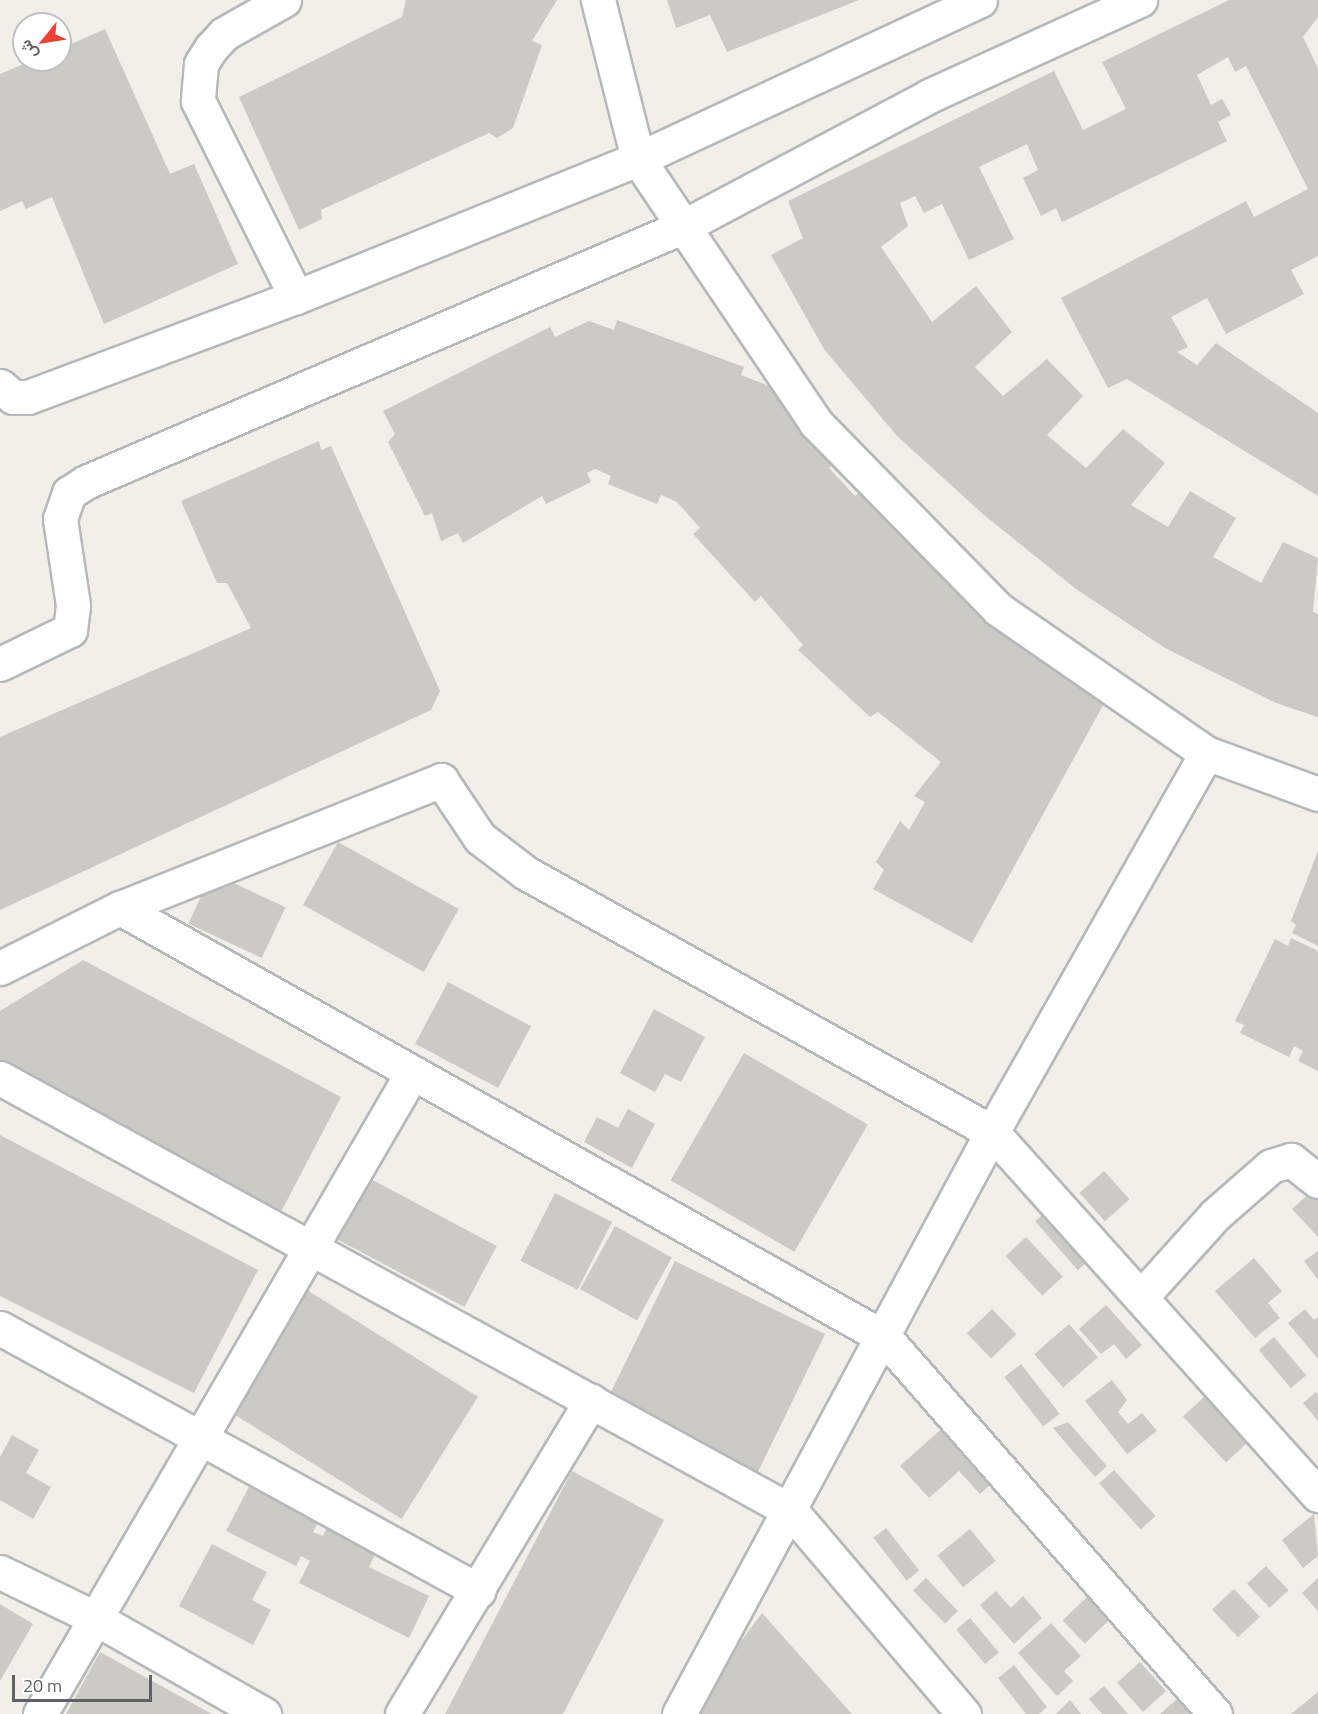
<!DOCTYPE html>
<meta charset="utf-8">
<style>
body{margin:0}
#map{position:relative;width:1318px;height:1714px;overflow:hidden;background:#f1efe8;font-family:"Titillium Web",Vazirmatn,sans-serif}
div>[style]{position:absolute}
.building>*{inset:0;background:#cccac5;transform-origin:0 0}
.roads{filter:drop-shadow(2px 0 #b5b8bc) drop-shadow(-2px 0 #b5b8bc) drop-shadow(0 2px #b5b8bc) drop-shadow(0 -2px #b5b8bc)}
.minor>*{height:33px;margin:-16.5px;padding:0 16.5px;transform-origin:16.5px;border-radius:16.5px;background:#fff}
span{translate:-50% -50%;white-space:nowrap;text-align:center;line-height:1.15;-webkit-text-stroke:5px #fff;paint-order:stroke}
.north{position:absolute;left:12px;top:12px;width:60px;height:60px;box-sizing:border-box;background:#fff;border:2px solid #bfc1c3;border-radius:50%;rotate:240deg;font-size:16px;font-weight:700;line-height:24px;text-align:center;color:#5f6368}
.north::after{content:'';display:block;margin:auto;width:21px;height:27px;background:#ea4335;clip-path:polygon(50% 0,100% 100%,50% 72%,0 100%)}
.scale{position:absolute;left:12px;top:1675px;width:140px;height:27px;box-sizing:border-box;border:3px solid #5f6368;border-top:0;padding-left:8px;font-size:18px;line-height:21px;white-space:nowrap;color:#5f6368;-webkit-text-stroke:4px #fff;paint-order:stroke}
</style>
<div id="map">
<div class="building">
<div style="clip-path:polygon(406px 0,557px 0,532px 41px,542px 45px,513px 128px,497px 138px,489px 133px,321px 210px,322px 219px,299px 230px,239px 97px,402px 17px)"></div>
<div style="clip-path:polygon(667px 0,859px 0,727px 52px,710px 15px,676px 28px)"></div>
<div style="clip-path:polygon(1229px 0,1318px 0,1318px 17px,1303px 37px,1318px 68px,1318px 256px,1291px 270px,1304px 294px,1226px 334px,1207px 298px,1171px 317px,1188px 347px,1177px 352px,1197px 365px,1216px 343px,1318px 413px,1318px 496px,1127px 379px,1108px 388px,1061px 298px,1246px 201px,1254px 217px,1308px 189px,1246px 66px,1235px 72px,1228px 57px,1197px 75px,1211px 105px,1222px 99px,1231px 115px,1218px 122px,1227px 141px,1062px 222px,1056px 208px,1041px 216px,1023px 178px,1038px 170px,1027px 144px,979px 167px,1014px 239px,969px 260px,942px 204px,924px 213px,915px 196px,900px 203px,908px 226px,881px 247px,932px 322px,976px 286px,1012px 332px,975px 367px,1003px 396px,1047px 359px,1083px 396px,1047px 435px,1086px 468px,1123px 429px,1165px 463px,1131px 505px,1168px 527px,1190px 491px,1236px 518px,1213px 557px,1261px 583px,1283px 542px,1318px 558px,1313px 612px,1318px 614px,1318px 717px,1276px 703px,1165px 648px,1076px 589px,984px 515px,897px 436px,824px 349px,771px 255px,803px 238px,788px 201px,1054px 71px,1083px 130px,1126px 109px,1102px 62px)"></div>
<div style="clip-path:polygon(105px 29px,170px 174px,194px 164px,238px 264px,104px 324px,52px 197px,26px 209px,22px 201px,0 211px,0 74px,33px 60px,60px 60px,60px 49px)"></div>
<div style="clip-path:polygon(617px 320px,744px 367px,741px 375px,769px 386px,794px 424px,801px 422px,836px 461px,829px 468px,855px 496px,860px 492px,986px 611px,1064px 670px,1065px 677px,1106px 700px,972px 943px,873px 889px,884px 870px,876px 862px,900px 821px,909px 830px,925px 802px,914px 796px,941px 762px,878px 712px,870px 717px,798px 650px,803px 645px,761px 596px,755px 602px,693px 534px,700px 528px,677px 502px,661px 495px,657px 504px,608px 484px,611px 476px,595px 469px,587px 473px,591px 482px,546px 504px,542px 496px,463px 543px,458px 533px,441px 541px,432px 513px,425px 516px,388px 442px,395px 434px,383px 411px,550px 327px,555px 337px,589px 321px,614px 330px)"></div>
<div style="clip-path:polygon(319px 441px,321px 450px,331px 446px,440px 691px,431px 710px,0 910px,0 737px,251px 628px,227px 583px,217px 583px,181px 501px)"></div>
<div style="left:338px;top:842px;width:138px;height:72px;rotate:29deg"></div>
<div style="clip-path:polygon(1318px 851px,1318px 946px,1292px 933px,1296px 925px,1291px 921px)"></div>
<div style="left:212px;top:873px;width:81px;height:56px;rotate:25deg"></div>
<div style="clip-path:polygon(1291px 938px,1318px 951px,1318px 1071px,1298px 1061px,1303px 1051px,1294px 1046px,1289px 1057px,1240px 1033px,1244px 1025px,1235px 1021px,1275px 939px,1288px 946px)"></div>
<div style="clip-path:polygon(83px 960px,341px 1097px,281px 1212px,0 1061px,0 1011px)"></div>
<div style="left:448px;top:982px;width:94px;height:70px;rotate:28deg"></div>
<div style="clip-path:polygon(654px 1009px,705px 1037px,681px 1082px,665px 1074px,655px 1092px,620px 1073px)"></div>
<div style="left:744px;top:1053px;width:143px;height:147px;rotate:30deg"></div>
<div style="clip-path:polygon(628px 1109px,655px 1124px,632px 1168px,584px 1142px,597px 1117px,618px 1128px)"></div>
<div style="clip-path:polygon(0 1135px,258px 1270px,194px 1393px,0 1296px)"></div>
<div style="left:1104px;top:1171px;width:38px;height:33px;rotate:48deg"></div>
<div style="left:367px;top:1177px;width:147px;height:69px;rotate:28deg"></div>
<div style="clip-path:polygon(1313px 1190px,1318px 1196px,1318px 1237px,1292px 1209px)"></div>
<div style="left:555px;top:1193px;width:64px;height:76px;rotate:27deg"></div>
<div style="left:1048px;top:1210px;width:65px;height:17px;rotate:49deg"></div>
<div style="left:615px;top:1226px;width:65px;height:72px;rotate:29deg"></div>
<div style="left:1026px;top:1237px;width:54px;height:28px;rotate:47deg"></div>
<div style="clip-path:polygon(1318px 1251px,1318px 1280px,1304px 1261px)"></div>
<div style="clip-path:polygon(1254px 1258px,1282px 1291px,1268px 1303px,1280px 1318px,1255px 1338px,1215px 1291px)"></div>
<div style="left:675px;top:1261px;width:167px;height:153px;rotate:26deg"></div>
<div style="left:299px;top:1285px;width:211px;height:144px;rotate:32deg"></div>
<div style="clip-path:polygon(1106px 1305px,1142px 1345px,1126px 1359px,1114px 1344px,1101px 1354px,1079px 1329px)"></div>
<div style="left:992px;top:1309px;width:35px;height:35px;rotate:46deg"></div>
<div style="clip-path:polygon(1305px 1309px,1314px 1320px,1318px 1317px,1318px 1359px,1288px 1323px)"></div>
<div style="left:1069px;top:1324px;width:44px;height:46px;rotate:49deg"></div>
<div style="left:1274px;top:1337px;width:50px;height:20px;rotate:50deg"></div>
<div style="left:1021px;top:1364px;width:63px;height:21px;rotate:52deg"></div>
<div style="clip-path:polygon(1112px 1380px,1127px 1400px,1118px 1412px,1128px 1424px,1142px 1413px,1157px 1431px,1127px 1454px,1085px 1401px)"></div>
<div style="clip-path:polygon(1316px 1392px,1318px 1394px,1318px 1421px,1303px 1403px)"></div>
<div style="left:1205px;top:1396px;width:63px;height:30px;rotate:47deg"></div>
<div style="clip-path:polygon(1068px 1422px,1107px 1466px,1095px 1477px,1053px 1428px)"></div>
<div style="clip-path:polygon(947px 1424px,997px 1479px,980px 1494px,959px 1471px,929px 1498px,900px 1466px)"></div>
<div style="clip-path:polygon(12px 1435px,39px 1450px,26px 1473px,51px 1487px,33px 1519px,0 1500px,0 1457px)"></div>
<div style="left:1114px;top:1470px;width:62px;height:20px;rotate:48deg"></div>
<div style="clip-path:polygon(572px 1471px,664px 1520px,563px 1714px,445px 1714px)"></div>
<div style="clip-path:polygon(253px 1479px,322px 1515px,313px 1532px,323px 1536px,330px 1520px,380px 1544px,369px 1567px,429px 1596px,409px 1638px,299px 1583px,310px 1561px,301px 1556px,296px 1566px,226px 1531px)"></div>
<div style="clip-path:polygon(1314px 1514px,1318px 1556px,1303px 1568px,1282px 1540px)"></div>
<div style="left:886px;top:1528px;width:54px;height:16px;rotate:52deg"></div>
<div style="left:970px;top:1529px;width:41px;height:42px;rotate:51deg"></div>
<div style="clip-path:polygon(212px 1544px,267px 1572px,252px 1600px,271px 1610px,253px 1645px,179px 1606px)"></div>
<div style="left:1266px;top:1566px;width:33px;height:26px;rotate:47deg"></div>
<div style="left:926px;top:1578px;width:46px;height:18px;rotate:46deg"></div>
<div style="clip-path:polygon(1318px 1578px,1318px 1611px,1302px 1593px)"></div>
<div style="left:1234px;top:1589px;width:38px;height:30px;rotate:47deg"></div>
<div style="clip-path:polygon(996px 1591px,1011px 1608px,1023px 1596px,1042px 1618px,1014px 1644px,980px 1605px)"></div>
<div style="left:1087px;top:1597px;width:32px;height:34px;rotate:46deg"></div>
<div style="clip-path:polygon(0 1604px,33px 1624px,0 1681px)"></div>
<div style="clip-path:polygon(762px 1613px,852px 1714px,698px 1714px,715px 1676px)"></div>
<div style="left:970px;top:1618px;width:45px;height:18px;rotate:50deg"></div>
<div style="clip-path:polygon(1051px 1623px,1081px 1656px,1064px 1671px,1073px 1681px,1057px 1696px,1018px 1653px)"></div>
<div style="clip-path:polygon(100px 1652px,212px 1714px,66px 1714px)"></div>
<div style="left:1140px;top:1662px;width:39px;height:31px;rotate:48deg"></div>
<div style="clip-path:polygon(1014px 1665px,1047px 1707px,1039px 1714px,1026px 1714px,998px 1678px)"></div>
<div style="clip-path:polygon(1104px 1686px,1128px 1714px,1102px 1714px,1089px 1699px)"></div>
<div style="clip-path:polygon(1318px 1692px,1318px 1714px,1291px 1714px)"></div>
<div style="clip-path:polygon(1179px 1697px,1193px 1714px,1160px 1714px)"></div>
<div style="clip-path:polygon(1070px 1700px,1081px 1714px,1056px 1714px)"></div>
</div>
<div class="roads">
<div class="minor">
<div style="left:284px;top:0;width:69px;rotate:150.5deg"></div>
<div style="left:224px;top:34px;width:19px;rotate:133deg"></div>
<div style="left:211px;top:48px;width:19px;rotate:122deg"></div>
<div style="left:201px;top:64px;width:37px;rotate:95deg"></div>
<div style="left:198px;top:101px;width:219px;rotate:63.4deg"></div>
<div style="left:598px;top:0;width:164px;rotate:75.9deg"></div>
<div style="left:638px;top:159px;width:318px;rotate:56deg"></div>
<div style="left:816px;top:423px;width:260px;rotate:45.6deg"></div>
<div style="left:998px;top:609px;width:253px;rotate:34.7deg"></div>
<div style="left:1206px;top:753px;width:119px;rotate:20.1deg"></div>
<div style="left:0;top:386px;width:17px;rotate:40deg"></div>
<div style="left:13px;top:397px;width:15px"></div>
<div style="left:28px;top:397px;width:286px;rotate:-20.5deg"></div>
<div style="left:296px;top:297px;width:369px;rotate:-22deg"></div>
<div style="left:638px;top:159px;width:377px;rotate:-24.9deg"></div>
<div style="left:0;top:664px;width:78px;rotate:-25.9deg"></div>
<div style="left:70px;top:630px;width:25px;rotate:-83deg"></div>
<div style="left:73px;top:605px;width:87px;rotate:-98.6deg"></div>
<div style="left:60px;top:519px;width:28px;rotate:-71deg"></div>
<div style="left:69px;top:493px;width:20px;rotate:-33deg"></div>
<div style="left:86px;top:482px;width:648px;rotate:-23.16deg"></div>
<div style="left:682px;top:227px;width:280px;rotate:-27.9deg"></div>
<div style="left:929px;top:96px;width:232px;rotate:-24.5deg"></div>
<div style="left:120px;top:908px;width:878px;rotate:29.34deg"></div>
<div style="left:885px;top:1338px;width:500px;rotate:48.73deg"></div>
<div style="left:0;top:968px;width:134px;rotate:-26.6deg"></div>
<div style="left:120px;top:908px;width:346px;rotate:-21.7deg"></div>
<div style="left:441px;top:780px;width:70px;rotate:56.1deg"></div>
<div style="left:480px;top:838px;width:58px;rotate:37.3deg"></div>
<div style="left:526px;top:873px;width:533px;rotate:29.07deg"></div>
<div style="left:992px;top:1132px;width:488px;rotate:48.1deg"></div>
<div style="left:0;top:1078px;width:902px;rotate:28.7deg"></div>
<div style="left:791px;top:1511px;width:267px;rotate:49.6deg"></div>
<div style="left:1141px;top:1297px;width:110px;rotate:-47.9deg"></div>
<div style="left:1215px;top:1215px;width:74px;rotate:-41.2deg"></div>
<div style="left:1271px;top:1166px;width:21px;rotate:-17deg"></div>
<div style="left:1291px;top:1160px;width:34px;rotate:38deg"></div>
<div style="left:0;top:1328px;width:546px;rotate:28.77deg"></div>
<div style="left:0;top:1572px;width:103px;rotate:25.8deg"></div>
<div style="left:93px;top:1617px;width:197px;rotate:29.6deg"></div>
<div style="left:40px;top:1714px;width:741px;rotate:-59.87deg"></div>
<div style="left:402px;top:1714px;width:366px;rotate:-58.9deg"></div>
<div style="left:679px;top:1714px;width:661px;rotate:-61.73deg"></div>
<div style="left:992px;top:1132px;width:435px;rotate:-60.5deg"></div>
</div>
</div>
<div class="north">ش</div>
<div class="scale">20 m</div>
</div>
